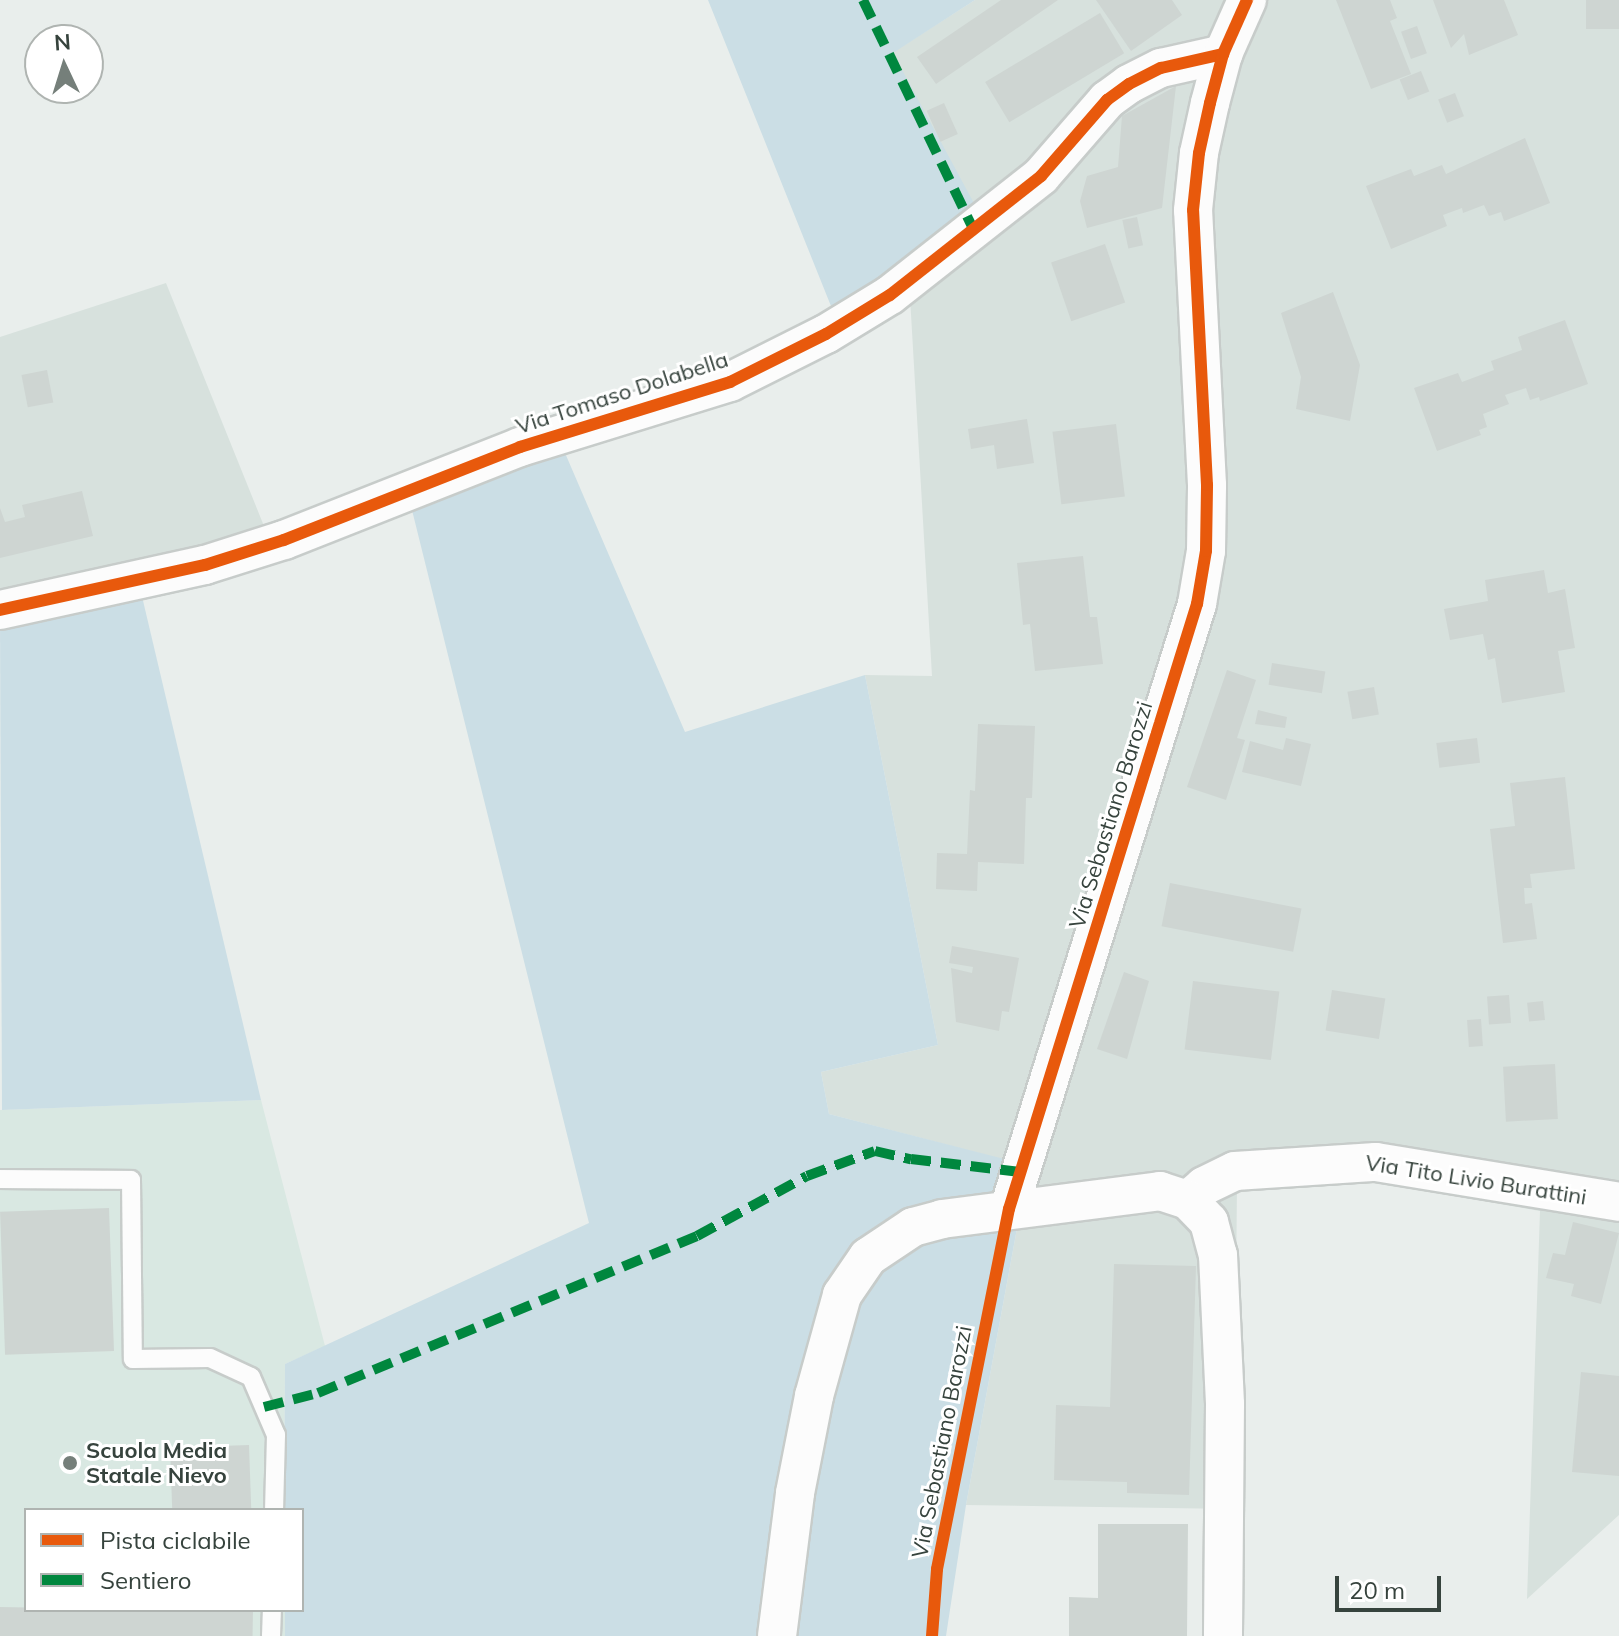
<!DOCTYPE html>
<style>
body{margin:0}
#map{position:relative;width:1619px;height:1636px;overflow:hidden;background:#e9eeec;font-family:Mulish,sans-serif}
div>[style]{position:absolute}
.residential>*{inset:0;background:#d7e1dd}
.education>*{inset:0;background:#d9e8e2}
.green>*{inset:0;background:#cbdee5}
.building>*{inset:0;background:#ced5d2;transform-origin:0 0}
.roads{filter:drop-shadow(2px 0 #c7ccca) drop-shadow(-2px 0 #c7ccca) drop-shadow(0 2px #c7ccca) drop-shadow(0 -2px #c7ccca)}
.lane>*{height:18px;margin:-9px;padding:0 9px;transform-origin:9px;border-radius:9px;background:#fcfcfc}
.street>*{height:38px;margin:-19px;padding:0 19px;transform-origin:19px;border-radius:19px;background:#fcfcfc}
.quiet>*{height:10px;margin-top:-5px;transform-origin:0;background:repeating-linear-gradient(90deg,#00873e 0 20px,transparent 0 30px)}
.cycleway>*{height:12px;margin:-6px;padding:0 6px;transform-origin:6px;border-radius:6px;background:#e8590c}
.dots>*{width:22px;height:22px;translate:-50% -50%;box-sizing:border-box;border:4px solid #fff;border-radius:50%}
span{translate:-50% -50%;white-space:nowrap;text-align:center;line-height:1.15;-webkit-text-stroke:6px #fff;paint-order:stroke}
.street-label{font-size:22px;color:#36433d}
.poi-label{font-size:22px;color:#36433d;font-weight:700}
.left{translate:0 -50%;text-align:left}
.legend{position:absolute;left:24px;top:1508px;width:280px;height:104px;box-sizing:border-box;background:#fff;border:2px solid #afb4b1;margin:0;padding:10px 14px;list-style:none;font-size:24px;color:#36433d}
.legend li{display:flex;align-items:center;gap:16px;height:40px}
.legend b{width:40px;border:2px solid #afb4b1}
.north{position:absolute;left:24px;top:24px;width:80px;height:80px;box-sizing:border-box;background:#fff;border:2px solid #afb4b1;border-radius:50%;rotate:356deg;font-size:22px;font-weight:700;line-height:32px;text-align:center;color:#36433d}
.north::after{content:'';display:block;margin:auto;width:28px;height:36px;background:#757f7a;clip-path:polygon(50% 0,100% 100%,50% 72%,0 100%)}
.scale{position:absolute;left:1335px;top:1576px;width:106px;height:36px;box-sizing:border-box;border:4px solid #36433d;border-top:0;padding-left:10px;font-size:24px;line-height:28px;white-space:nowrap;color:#36433d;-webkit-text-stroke:6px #fff;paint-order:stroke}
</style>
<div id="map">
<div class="residential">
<div style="clip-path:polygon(975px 0,1619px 0,1619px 1515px,1527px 1599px,1540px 1211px,1374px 1182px,1237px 1183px,1234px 1509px,966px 1505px,1023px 1196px,1032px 1167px,829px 1114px,821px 1072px,938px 1045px,865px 675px,932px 676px,910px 297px,975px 207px,892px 53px)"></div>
<div style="clip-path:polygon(166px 283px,268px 536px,0 619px,0 337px)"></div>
</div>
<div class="education">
<div style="clip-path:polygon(261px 1100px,325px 1346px,285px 1364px,284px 1510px,26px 1510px,26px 1610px,285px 1610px,285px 1636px,0 1636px,0 1110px)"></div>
</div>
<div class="green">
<div style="clip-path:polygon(708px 0,975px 0,893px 53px,976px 207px,837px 321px)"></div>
<div style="clip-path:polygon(556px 432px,685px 732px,865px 675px,938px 1045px,821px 1072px,829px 1114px,1032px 1166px,1023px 1196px,966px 1505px,946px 1636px,285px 1636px,285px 1610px,302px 1610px,302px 1510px,284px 1510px,285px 1364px,589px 1223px,409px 498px)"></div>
<div style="clip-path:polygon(140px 588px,261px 1100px,2px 1110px,0 619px)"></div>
</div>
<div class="building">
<div style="clip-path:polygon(1001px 0,1058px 0,936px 84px,917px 57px)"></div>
<div style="clip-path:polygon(1096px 0,1172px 0,1182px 15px,1131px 51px)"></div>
<div style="clip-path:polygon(1336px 0,1390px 0,1397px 18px,1390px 21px,1411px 74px,1371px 89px)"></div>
<div style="clip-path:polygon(1433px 0,1504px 0,1518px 35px,1469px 55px,1464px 34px,1451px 48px)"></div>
<div style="left:1586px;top:0;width:33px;height:29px"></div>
<div style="left:1100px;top:13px;width:47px;height:134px;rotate:59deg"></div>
<div style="left:1417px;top:26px;width:29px;height:17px;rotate:70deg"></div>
<div style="left:1421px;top:71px;width:22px;height:23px;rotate:68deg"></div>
<div style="clip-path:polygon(1176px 86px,1162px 208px,1087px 228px,1080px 201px,1087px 176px,1118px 167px,1122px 116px)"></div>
<div style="left:1455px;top:93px;width:25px;height:18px;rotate:69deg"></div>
<div style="left:944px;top:103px;width:34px;height:19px;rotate:66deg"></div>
<div style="clip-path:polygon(1525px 138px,1550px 203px,1504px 221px,1501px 212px,1489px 216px,1484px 205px,1463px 213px,1462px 208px,1443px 215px,1447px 226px,1391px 249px,1366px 186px,1411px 169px,1414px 176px,1442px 165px,1446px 174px)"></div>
<div style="left:1137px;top:217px;width:29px;height:15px;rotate:78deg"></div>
<div style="left:1105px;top:244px;width:62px;height:57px;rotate:71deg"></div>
<div style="clip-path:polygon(1333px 292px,1360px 365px,1350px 421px,1296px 409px,1301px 377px,1281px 313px)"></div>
<div style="clip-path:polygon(1565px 320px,1588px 384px,1540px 401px,1539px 397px,1530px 400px,1526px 388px,1505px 395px,1509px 404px,1483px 414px,1487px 427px,1479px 430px,1481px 435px,1437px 451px,1414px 388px,1458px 373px,1462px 382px,1494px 370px,1491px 361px,1522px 350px,1518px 337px)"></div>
<div style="left:47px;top:370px;width:33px;height:26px;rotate:79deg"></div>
<div style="clip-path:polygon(1027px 419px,1034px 463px,997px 469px,994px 445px,971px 449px,968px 429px)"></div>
<div style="left:1116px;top:424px;width:73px;height:64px;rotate:83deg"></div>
<div style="clip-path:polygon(82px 491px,93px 536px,0 558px,0 508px,5px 522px,25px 517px,22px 505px)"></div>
<div style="clip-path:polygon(1083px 556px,1090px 617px,1097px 617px,1103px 664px,1035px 671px,1030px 624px,1023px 625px,1017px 563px)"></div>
<div style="clip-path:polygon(1544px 570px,1548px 593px,1565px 589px,1575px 648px,1558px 651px,1565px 692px,1502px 703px,1495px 658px,1488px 660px,1483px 634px,1450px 640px,1444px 609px,1488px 601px,1485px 580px)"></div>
<div style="left:1272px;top:663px;width:54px;height:22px;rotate:9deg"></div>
<div style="clip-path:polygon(1227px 670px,1256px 680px,1237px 738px,1245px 740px,1226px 800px,1187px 787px)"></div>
<div style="left:1374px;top:687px;width:28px;height:27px;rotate:80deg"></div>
<div style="clip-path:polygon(1258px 710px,1287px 717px,1285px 728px,1255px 724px)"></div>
<div style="clip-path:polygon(978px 724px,1035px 726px,1032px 798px,1026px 798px,1024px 864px,978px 862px,977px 891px,936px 889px,937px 853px,967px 854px,970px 790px,975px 791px)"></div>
<div style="clip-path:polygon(1286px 738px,1311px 744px,1301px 786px,1242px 772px,1250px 741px,1283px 750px)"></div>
<div style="left:1477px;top:738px;width:25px;height:41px;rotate:83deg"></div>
<div style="clip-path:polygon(1565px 777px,1575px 869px,1530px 874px,1532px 888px,1524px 888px,1525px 904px,1532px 903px,1537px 939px,1503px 943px,1490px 829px,1515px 826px,1510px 783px)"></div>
<div style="left:1170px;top:883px;width:134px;height:44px;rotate:11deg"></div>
<div style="clip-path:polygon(952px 946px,1019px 958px,1009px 1012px,1002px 1011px,999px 1031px,956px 1022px,951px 968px,972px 973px,973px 967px,949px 963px)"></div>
<div style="clip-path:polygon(1124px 972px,1149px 981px,1127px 1059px,1097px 1049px)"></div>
<div style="left:1193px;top:981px;width:87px;height:69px;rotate:7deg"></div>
<div style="left:1332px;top:990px;width:54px;height:41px;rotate:9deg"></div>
<div style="left:1509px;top:995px;width:28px;height:22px;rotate:86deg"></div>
<div style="left:1543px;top:1001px;width:19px;height:16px;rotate:84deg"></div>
<div style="left:1481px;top:1019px;width:27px;height:14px;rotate:86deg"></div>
<div style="left:1555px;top:1064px;width:55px;height:52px;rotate:87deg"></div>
<div style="left:109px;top:1208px;width:143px;height:109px;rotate:88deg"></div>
<div style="clip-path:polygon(1573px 1222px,1619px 1233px,1601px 1304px,1571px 1296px,1574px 1284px,1546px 1278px,1553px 1253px,1565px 1255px)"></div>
<div style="clip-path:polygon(1114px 1264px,1196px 1266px,1189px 1495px,1127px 1493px,1127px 1482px,1054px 1480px,1056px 1405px,1110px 1407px)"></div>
<div style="clip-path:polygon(1581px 1372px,1619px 1376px,1619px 1476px,1572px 1472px)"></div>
<div style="left:249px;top:1445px;width:65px;height:79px;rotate:88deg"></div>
<div style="clip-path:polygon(1098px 1524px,1188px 1524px,1187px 1636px,1069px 1636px,1069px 1597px,1098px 1598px)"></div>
<div style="left:0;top:1607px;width:253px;height:29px;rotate:1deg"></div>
</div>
<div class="roads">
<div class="lane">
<div style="left:0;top:1179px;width:131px;rotate:0.4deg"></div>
<div style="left:131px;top:1180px;width:179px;rotate:89.4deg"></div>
<div style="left:133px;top:1359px;width:77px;rotate:-0.7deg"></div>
<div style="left:210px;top:1358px;width:45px;rotate:24.9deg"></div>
<div style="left:251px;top:1377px;width:63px;rotate:66.7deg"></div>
<div style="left:276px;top:1435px;width:75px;rotate:91.5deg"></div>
<div style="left:271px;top:1636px;width:26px;rotate:-88deg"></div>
</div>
<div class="street">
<div style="left:0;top:610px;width:210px;rotate:-12.4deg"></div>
<div style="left:205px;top:565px;width:83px;rotate:-17.6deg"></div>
<div style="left:284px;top:540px;width:254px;rotate:-21.5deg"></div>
<div style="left:520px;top:447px;width:220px;rotate:-17.2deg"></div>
<div style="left:730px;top:382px;width:107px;rotate:-26.6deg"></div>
<div style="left:826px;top:334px;width:75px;rotate:-31.4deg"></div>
<div style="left:890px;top:295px;width:192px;rotate:-38.2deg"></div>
<div style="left:1041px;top:176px;width:101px;rotate:-49deg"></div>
<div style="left:1107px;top:100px;width:27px;rotate:-36deg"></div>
<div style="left:1129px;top:84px;width:36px;rotate:-27deg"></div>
<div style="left:1161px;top:68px;width:64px;rotate:-12.7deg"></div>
<div style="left:1188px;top:1200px;width:21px;rotate:-41deg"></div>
<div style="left:1204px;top:1186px;width:34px;rotate:-26deg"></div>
<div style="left:1235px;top:1171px;width:141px;rotate:-3.7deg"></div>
<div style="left:1376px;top:1162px;width:246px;rotate:9.3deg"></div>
<div style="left:1009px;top:1209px;width:634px;rotate:-72.74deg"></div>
<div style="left:1197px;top:604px;width:54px;rotate:-80.4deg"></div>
<div style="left:1206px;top:551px;width:66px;rotate:-89.1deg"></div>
<div style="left:1207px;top:485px;width:275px;rotate:-92.9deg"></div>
<div style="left:1193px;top:210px;width:57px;rotate:-84deg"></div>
<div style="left:1199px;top:153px;width:51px;rotate:-77.6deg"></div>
<div style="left:1210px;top:103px;width:51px;rotate:-75.1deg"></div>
<div style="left:1223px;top:54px;width:59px;rotate:-66deg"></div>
<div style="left:777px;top:1636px;width:144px;rotate:-82.8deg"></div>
<div style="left:795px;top:1493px;width:99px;rotate:-78.9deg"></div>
<div style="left:814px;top:1396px;width:105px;rotate:-74.5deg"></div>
<div style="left:842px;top:1295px;width:46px;rotate:-55.6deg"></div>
<div style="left:868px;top:1257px;width:54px;rotate:-33.7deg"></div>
<div style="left:913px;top:1227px;width:30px;rotate:-15deg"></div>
<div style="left:942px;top:1219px;width:220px;rotate:-7.3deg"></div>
<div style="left:1160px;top:1191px;width:29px;rotate:18deg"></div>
<div style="left:1188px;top:1200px;width:30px;rotate:46deg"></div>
<div style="left:1209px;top:1222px;width:34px;rotate:75deg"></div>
<div style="left:1218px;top:1255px;width:149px;rotate:87.3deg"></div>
<div style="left:1225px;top:1404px;width:232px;rotate:90.5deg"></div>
</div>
</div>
<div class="quiet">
<div style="left:863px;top:0;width:254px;rotate:64.3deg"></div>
<div style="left:264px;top:1407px;width:56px;rotate:-14.5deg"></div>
<div style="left:318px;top:1393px;width:410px;rotate:-22.5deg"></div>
<div style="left:697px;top:1236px;width:125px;rotate:-28.6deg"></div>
<div style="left:807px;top:1176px;width:72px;rotate:-20.2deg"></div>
<div style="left:875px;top:1151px;width:37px;rotate:13deg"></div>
<div style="left:911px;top:1159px;width:110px;rotate:6.8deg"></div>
</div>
<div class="cycleway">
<div style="left:0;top:610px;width:210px;rotate:-12.4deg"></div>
<div style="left:205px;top:565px;width:83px;rotate:-17.6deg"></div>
<div style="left:284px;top:540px;width:254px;rotate:-21.5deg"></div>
<div style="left:520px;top:447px;width:220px;rotate:-17.2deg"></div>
<div style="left:730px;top:382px;width:107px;rotate:-26.6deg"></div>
<div style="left:826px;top:334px;width:75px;rotate:-31.4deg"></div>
<div style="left:890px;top:295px;width:192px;rotate:-38.2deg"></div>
<div style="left:1041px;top:176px;width:101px;rotate:-49deg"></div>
<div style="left:1107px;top:100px;width:27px;rotate:-36deg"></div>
<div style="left:1129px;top:84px;width:36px;rotate:-27deg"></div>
<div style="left:1161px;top:68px;width:64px;rotate:-12.7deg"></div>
<div style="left:932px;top:1636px;width:67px;rotate:-85.7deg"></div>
<div style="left:937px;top:1569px;width:367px;rotate:-78.7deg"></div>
<div style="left:1009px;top:1209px;width:634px;rotate:-72.74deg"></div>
<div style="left:1197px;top:604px;width:54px;rotate:-80.4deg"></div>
<div style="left:1206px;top:551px;width:66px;rotate:-89.1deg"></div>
<div style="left:1207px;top:485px;width:275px;rotate:-92.9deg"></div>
<div style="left:1193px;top:210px;width:57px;rotate:-84deg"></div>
<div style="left:1199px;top:153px;width:51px;rotate:-77.6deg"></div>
<div style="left:1210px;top:103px;width:51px;rotate:-75.1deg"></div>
<div style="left:1223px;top:54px;width:59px;rotate:-66deg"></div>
</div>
<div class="dots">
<div style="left:70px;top:1463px;background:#757f7a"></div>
</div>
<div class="street-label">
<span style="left:622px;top:393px;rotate:-18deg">Via Tomaso Dolabella</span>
<span style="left:1111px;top:815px;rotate:-73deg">Via Sebastiano Barozzi</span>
<span style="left:1476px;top:1180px;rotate:9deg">Via Tito Livio Burattini</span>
<span style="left:942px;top:1442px;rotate:-79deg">Via Sebastiano Barozzi</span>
</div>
<div class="poi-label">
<span class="left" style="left:86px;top:1463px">Scuola Media<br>Statale Nievo</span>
</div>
<ul class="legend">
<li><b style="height:10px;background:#e8590c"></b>Pista ciclabile</li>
<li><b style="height:10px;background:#00873e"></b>Sentiero</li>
</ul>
<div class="north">N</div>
<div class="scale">20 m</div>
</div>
